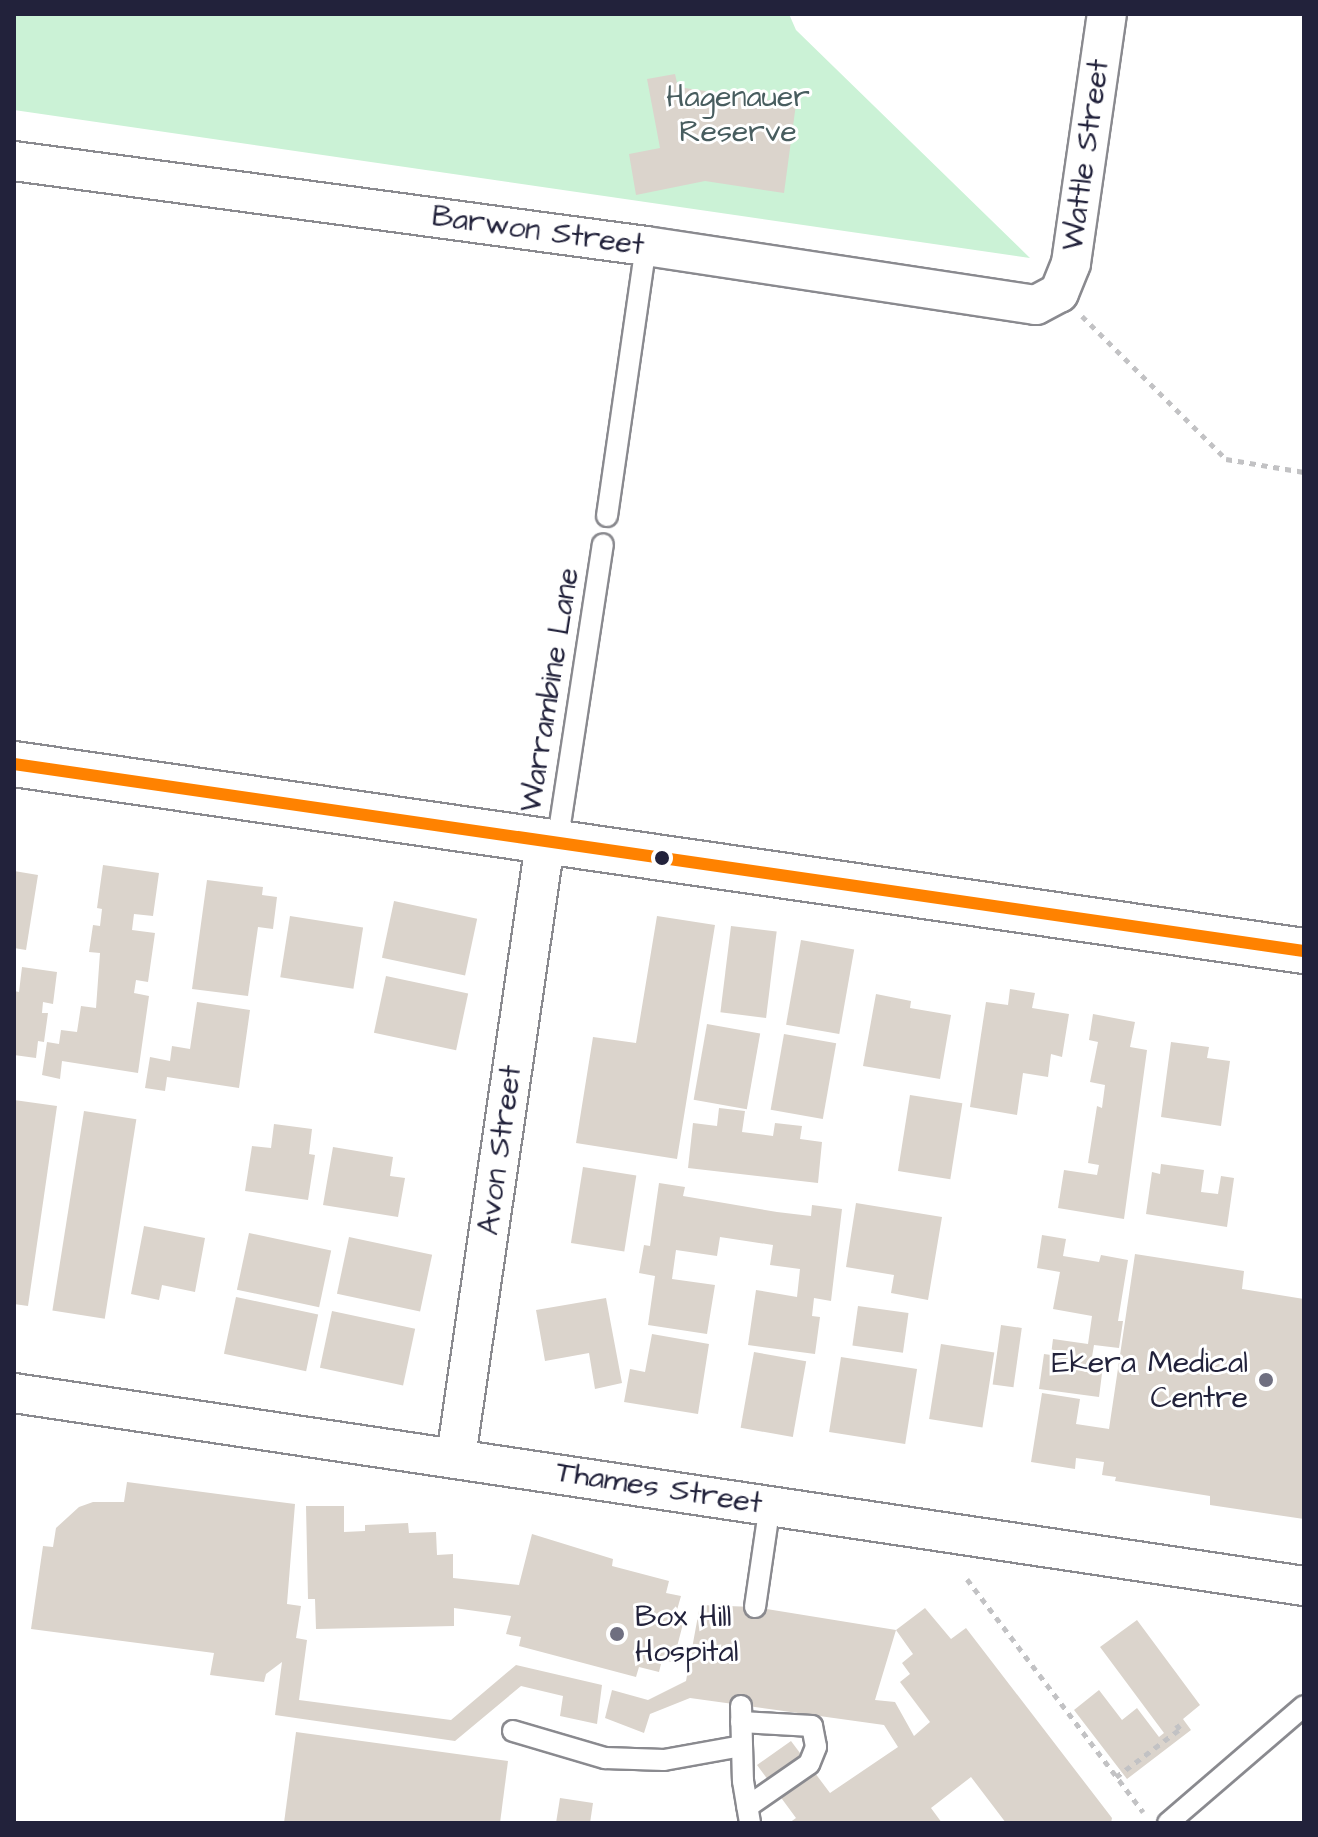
<!DOCTYPE html>
<style>
body{margin:0}
#map{position:relative;width:1318px;height:1837px;overflow:hidden;background:#fff;font-family:"Architects Daughter",sans-serif}
div>[style]{position:absolute}
.green>*{inset:0;background:#cbf2d6}
.building>*{inset:0;background:#dbd4cc;transform-origin:0 0}
.path>*{height:5px;margin-top:-2.5px;transform-origin:0;background:repeating-linear-gradient(90deg,#c2c2c4 0 6px,transparent 0 12px)}
.roads{filter:drop-shadow(2px 0 #8a8a8f) drop-shadow(-2px 0 #8a8a8f) drop-shadow(0 2px #8a8a8f) drop-shadow(0 -2px #8a8a8f)}
.service>*{height:20px;margin:-10px;padding:0 10px;transform-origin:10px;border-radius:10px;background:#fff}
.minor>*{height:38px;margin:-19px;padding:0 19px;transform-origin:19px;border-radius:19px;background:#fff}
.tertiary>*{height:44px;margin:-22px;padding:0 22px;transform-origin:22px;border-radius:22px;background:#fff}
.bus-1>*{height:12px;margin:-6px;padding:0 6px;transform-origin:6px;border-radius:6px;background:#ff8200}
.dots>*{width:22px;height:22px;translate:-50% -50%;box-sizing:border-box;border:4px solid #fff;border-radius:50%}
span{translate:-50% -50%;white-space:nowrap;text-align:center;line-height:1.15;-webkit-text-stroke:6px #fff;paint-order:stroke}
.park-label{font-size:30px;color:#485d5f}
.street-label{font-size:30px;color:#22223b}
.poi-label{font-size:30px;color:#22223b}
.right{translate:-100% -50%;text-align:right}
.left{translate:0 -50%;text-align:left}
.frame{position:absolute;inset:0;border:16px solid #22223b;pointer-events:none}
</style>
<div id="map">
<div class="green">
<div style="clip-path:polygon(14px 14px,789px 14px,796px 30px,1030px 258px,14px 110px)"></div>
</div>
<div class="building">
<div style="clip-path:polygon(675px 74px,678px 87px,796px 104px,784px 193px,705px 181px,636px 195px,629px 154px,660px 148px,647px 79px)"></div>
<div style="clip-path:polygon(103px 865px,159px 873px,153px 916px,134px 914px,132px 930px,155px 933px,148px 982px,136px 980px,134px 993px,149px 996px,138px 1073px,62px 1061px,60px 1079px,42px 1075px,47px 1042px,59px 1044px,61px 1030px,77px 1032px,81px 1006px,96px 1008px,100px 953px,89px 952px,93px 925px,100px 926px,102px 909px,97px 908px)"></div>
<div style="clip-path:polygon(14px 871px,38px 875px,26px 950px,14px 948px)"></div>
<div style="clip-path:polygon(207px 880px,263px 887px,262px 895px,277px 897px,273px 929px,258px 927px,248px 996px,192px 989px)"></div>
<div style="left:394px;top:901px;width:85px;height:58px;rotate:12deg"></div>
<div style="left:290px;top:916px;width:74px;height:62px;rotate:9deg"></div>
<div style="clip-path:polygon(657px 916px,715px 925px,677px 1159px,576px 1143px,593px 1037px,636px 1043px)"></div>
<div style="left:731px;top:926px;width:46px;height:87px;rotate:7deg"></div>
<div style="left:801px;top:940px;width:54px;height:86px;rotate:10deg"></div>
<div style="clip-path:polygon(22px 967px,57px 972px,53px 1004px,43px 1002px,42px 1013px,48px 1013px,44px 1042px,38px 1041px,36px 1058px,14px 1055px,14px 991px,19px 992px)"></div>
<div style="left:386px;top:976px;width:84px;height:58px;rotate:12deg"></div>
<div style="clip-path:polygon(1010px 989px,1035px 993px,1032px 1008px,1069px 1014px,1062px 1057px,1051px 1054px,1048px 1077px,1023px 1073px,1017px 1115px,970px 1107px,986px 1002px,1008px 1005px)"></div>
<div style="clip-path:polygon(876px 994px,911px 1001px,910px 1008px,951px 1015px,940px 1079px,863px 1066px)"></div>
<div style="clip-path:polygon(197px 1002px,250px 1010px,239px 1088px,167px 1077px,165px 1091px,145px 1088px,150px 1057px,170px 1061px,172px 1046px,190px 1049px)"></div>
<div style="clip-path:polygon(1093px 1014px,1135px 1022px,1130px 1047px,1147px 1050px,1124px 1219px,1058px 1208px,1064px 1170px,1097px 1175px,1099px 1165px,1088px 1163px,1097px 1106px,1102px 1108px,1105px 1085px,1090px 1082px,1098px 1042px,1089px 1040px)"></div>
<div style="left:707px;top:1024px;width:54px;height:77px;rotate:10deg"></div>
<div style="left:784px;top:1034px;width:53px;height:77px;rotate:10deg"></div>
<div style="clip-path:polygon(1171px 1042px,1209px 1047px,1207px 1058px,1230px 1061px,1221px 1126px,1161px 1117px)"></div>
<div style="left:910px;top:1095px;width:53px;height:77px;rotate:9deg"></div>
<div style="clip-path:polygon(14px 1100px,57px 1106px,28px 1306px,14px 1304px)"></div>
<div style="clip-path:polygon(719px 1108px,745px 1111px,742px 1132px,773px 1136px,775px 1123px,802px 1126px,800px 1139px,822px 1142px,818px 1183px,688px 1168px,693px 1123px,717px 1126px)"></div>
<div style="left:84px;top:1111px;width:53px;height:202px;rotate:9deg"></div>
<div style="clip-path:polygon(274px 1124px,312px 1129px,309px 1154px,315px 1155px,308px 1200px,245px 1191px,252px 1146px,271px 1148px)"></div>
<div style="clip-path:polygon(333px 1147px,393px 1157px,390px 1176px,405px 1178px,398px 1217px,323px 1205px)"></div>
<div style="clip-path:polygon(1161px 1164px,1204px 1170px,1201px 1192px,1218px 1194px,1221px 1176px,1234px 1178px,1227px 1227px,1146px 1214px,1152px 1172px,1160px 1174px)"></div>
<div style="left:583px;top:1167px;width:54px;height:77px;rotate:9deg"></div>
<div style="clip-path:polygon(659px 1183px,685px 1187px,683px 1196px,777px 1212px,811px 1216px,812px 1205px,842px 1209px,831px 1301px,814px 1298px,812px 1316px,820px 1317px,815px 1354px,748px 1345px,756px 1290px,797px 1297px,800px 1269px,770px 1265px,773px 1245px,720px 1237px,717px 1256px,676px 1250px,672px 1279px,715px 1285px,707px 1334px,648px 1325px,655px 1276px,639px 1273px,644px 1245px,650px 1246px)"></div>
<div style="clip-path:polygon(856px 1203px,942px 1217px,928px 1300px,891px 1293px,894px 1275px,846px 1267px)"></div>
<div style="clip-path:polygon(144px 1226px,205px 1238px,195px 1292px,162px 1285px,159px 1300px,131px 1294px)"></div>
<div style="left:249px;top:1233px;width:84px;height:58px;rotate:12deg"></div>
<div style="clip-path:polygon(1042px 1235px,1066px 1239px,1063px 1256px,1099px 1262px,1101px 1255px,1128px 1260px,1118px 1321px,1123px 1321px,1119px 1348px,1094px 1345px,1092px 1357px,1104px 1358px,1099px 1397px,1039px 1389px,1044px 1354px,1051px 1355px,1053px 1339px,1088px 1344px,1092px 1316px,1053px 1309px,1060px 1272px,1037px 1268px)"></div>
<div style="left:349px;top:1237px;width:85px;height:58px;rotate:12deg"></div>
<div style="clip-path:polygon(1135px 1254px,1244px 1271px,1242px 1289px,1304px 1299px,1304px 1519px,1210px 1505px,1210px 1496px,1115px 1481px,1116px 1477px,1102px 1475px,1104px 1462px,1076px 1458px,1075px 1469px,1031px 1462px,1042px 1393px,1080px 1399px,1076px 1424px,1109px 1429px)"></div>
<div style="left:236px;top:1297px;width:84px;height:58px;rotate:12deg"></div>
<div style="clip-path:polygon(606px 1298px,622px 1383px,595px 1389px,589px 1353px,545px 1361px,536px 1310px)"></div>
<div style="left:858px;top:1306px;width:51px;height:40px;rotate:8deg"></div>
<div style="left:332px;top:1311px;width:85px;height:58px;rotate:12deg"></div>
<div style="left:1001px;top:1325px;width:21px;height:60px;rotate:8deg"></div>
<div style="clip-path:polygon(652px 1334px,709px 1344px,698px 1414px,624px 1402px,630px 1369px,645px 1372px)"></div>
<div style="left:941px;top:1344px;width:54px;height:76px;rotate:9deg"></div>
<div style="left:754px;top:1352px;width:53px;height:77px;rotate:10deg"></div>
<div style="left:841px;top:1357px;width:77px;height:76px;rotate:9deg"></div>
<div style="clip-path:polygon(127px 1482px,295px 1504px,287px 1604px,301px 1606px,296px 1638px,307px 1640px,299px 1700px,451px 1720px,516px 1665px,602px 1685px,597px 1724px,560px 1716px,563px 1696px,521px 1686px,455px 1741px,275px 1715px,282px 1662px,266px 1674px,264px 1682px,210px 1675px,214px 1653px,31px 1629px,43px 1546px,53px 1547px,56px 1528px,79px 1507px,93px 1502px,124px 1502px)"></div>
<div style="clip-path:polygon(306px 1506px,344px 1506px,344px 1532px,365px 1531px,365px 1525px,408px 1523px,409px 1533px,436px 1532px,437px 1555px,453px 1554px,453px 1578px,519px 1585px,532px 1534px,613px 1559px,612px 1566px,669px 1581px,666px 1593px,681px 1596px,675px 1617px,684px 1620px,673px 1662px,662px 1660px,659px 1672px,639px 1667px,636px 1677px,519px 1646px,521px 1637px,506px 1634px,511px 1616px,454px 1608px,454px 1626px,316px 1629px,315px 1599px,308px 1599px)"></div>
<div style="clip-path:polygon(700px 1605px,755px 1607px,896px 1630px,875px 1700px,895px 1702px,914px 1736px,930px 1722px,900px 1682px,910px 1674px,902px 1663px,913px 1654px,896px 1630px,925px 1608px,951px 1639px,966px 1628px,1112px 1818px,1111px 1823px,1006px 1823px,971px 1777px,931px 1808px,942px 1823px,789px 1823px,796px 1818px,757px 1765px,791px 1741px,830px 1793px,898px 1747px,884px 1725px,690px 1698px,650px 1714px,644px 1733px,605px 1718px,612px 1690px,648px 1700px,686px 1681px)"></div>
<div style="clip-path:polygon(1137px 1620px,1200px 1705px,1183px 1719px,1191px 1730px,1127px 1779px,1074px 1710px,1099px 1690px,1122px 1720px,1137px 1708px,1159px 1737px,1164px 1733px,1100px 1647px)"></div>
<div style="clip-path:polygon(296px 1732px,508px 1761px,500px 1823px,284px 1823px)"></div>
<div style="clip-path:polygon(560px 1798px,593px 1803px,590px 1823px,556px 1823px)"></div>
</div>
<div class="path">
<div style="left:1082px;top:316px;width:203px;rotate:44.8deg"></div>
<div style="left:1226px;top:459px;width:79px;rotate:9.5deg"></div>
<div style="left:967px;top:1579px;width:292px;rotate:52.9deg"></div>
<div style="left:1116px;top:1777px;width:80px;rotate:-36.9deg"></div>
<div style="left:1180px;top:1729px;width:6px;rotate:-129deg"></div>
</div>
<div class="roads">
<div class="service">
<div style="left:607px;top:516px;width:273px;rotate:-81.8deg"></div>
<div style="left:557px;top:844px;width:303px;rotate:-81.3deg"></div>
<div style="left:755px;top:1607px;width:104px;rotate:-81.7deg"></div>
<div style="left:741px;top:1706px;width:75px;rotate:88.5deg"></div>
<div style="left:743px;top:1781px;width:43px;rotate:80.5deg"></div>
<div style="left:741px;top:1722px;width:71px;rotate:3.2deg"></div>
<div style="left:812px;top:1726px;width:21px;rotate:79deg"></div>
<div style="left:816px;top:1747px;width:18px;rotate:112deg"></div>
<div style="left:809px;top:1764px;width:75px;rotate:145.3deg"></div>
<div style="left:513px;top:1731px;width:96px;rotate:16.4deg"></div>
<div style="left:605px;top:1758px;width:59px;rotate:1.9deg"></div>
<div style="left:664px;top:1760px;width:79px;rotate:-10.2deg"></div>
<div style="left:1168px;top:1823px;width:179px;rotate:-40.7deg"></div>
</div>
<div class="minor">
<div style="left:14px;top:161px;width:638px;rotate:7.66deg"></div>
<div style="left:646px;top:246px;width:394px;rotate:8.6deg"></div>
<div style="left:1036px;top:305px;width:26px;rotate:-28deg"></div>
<div style="left:1059px;top:293px;width:32px;rotate:-68deg"></div>
<div style="left:1071px;top:263px;width:252px;rotate:-81.8deg"></div>
<div style="left:14px;top:1393px;width:1304px;rotate:8.51deg"></div>
<div style="left:456px;top:1457px;width:620px;rotate:-81.75deg"></div>
</div>
<div class="tertiary">
<div style="left:14px;top:764px;width:1303px;rotate:8.25deg"></div>
</div>
</div>
<div class="bus-1">
<div style="left:14px;top:764px;width:1303px;rotate:8.25deg"></div>
</div>
<div class="dots">
<div style="left:662px;top:858px;background:#22223b"></div>
<div style="left:1266px;top:1380px;background:#6f6f80"></div>
<div style="left:617px;top:1634px;background:#6f6f80"></div>
</div>
<div class="park-label">
<span style="left:738px;top:114px">Hagenauer<br>Reserve</span>
</div>
<div class="street-label">
<span style="left:1086px;top:155px;rotate:-82deg">Wattle Street</span>
<span style="left:538px;top:231px;rotate:8deg">Barwon Street</span>
<span style="left:550px;top:690px;rotate:-81deg">Warrambine Lane</span>
<span style="left:500px;top:1150px;rotate:-82deg">Avon Street</span>
<span style="left:659px;top:1488px;rotate:9deg">Thames Street</span>
</div>
<div class="poi-label">
<span class="right" style="left:1248px;top:1380px">Ekera Medical<br>Centre</span>
<span class="left" style="left:635px;top:1634px">Box Hill<br>Hospital</span>
</div>
<div class="frame"></div>
</div>
